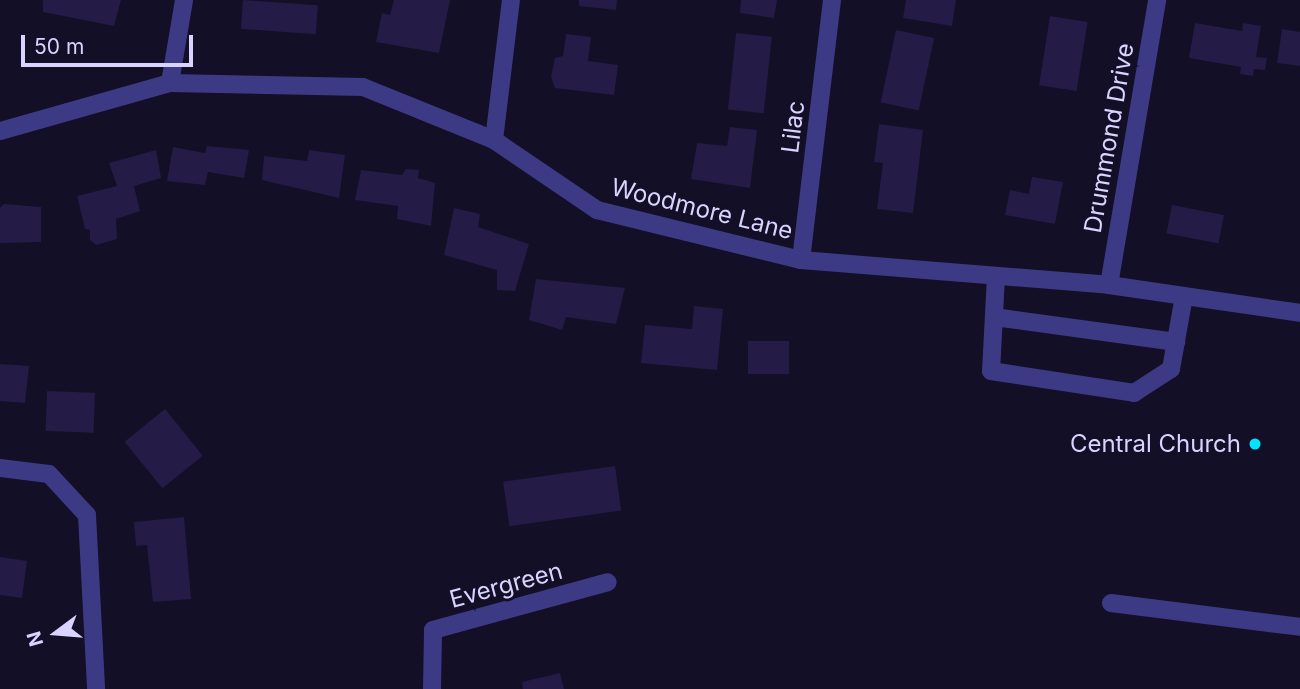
<!DOCTYPE html>
<style>
body{margin:0}
#map{position:relative;width:1300px;height:689px;overflow:hidden;background:#130f26;font-family:Inter,sans-serif}
div>[style]{position:absolute}
.building>*{inset:0;background:#241b47;transform-origin:0 0}
.minor>*{height:18px;margin:-9px;padding:0 9px;transform-origin:9px;border-radius:9px;background:#3d3a85}
.dots>*{width:19px;height:19px;translate:-50% -50%;box-sizing:border-box;border:4px solid #130f26;border-radius:50%}
span{translate:-50% -50%;white-space:nowrap;text-align:center;line-height:1.15;-webkit-text-stroke:6px #130f26;paint-order:stroke}
.street-label{font-size:24px;color:#d9d4ff}
.poi-label{font-size:24px;color:#d9d4ff}
.right{translate:-100% -50%;text-align:right}
.north{position:absolute;left:21px;top:598px;width:70px;height:70px;-webkit-text-stroke:5px #130f26;paint-order:stroke;rotate:254deg;font-size:19px;font-weight:700;line-height:28px;text-align:center;color:#d9d4ff}
.north::after{content:'';display:block;margin:auto;width:24px;height:32px;background:#d9d4ff;clip-path:polygon(50% 0,100% 100%,50% 72%,0 100%)}
.scale{position:absolute;left:21px;top:35px;width:172px;height:32px;box-sizing:border-box;border:4px solid #d9d4ff;border-top:0;padding-left:9px;font-size:21px;line-height:24px;white-space:nowrap;color:#d9d4ff;-webkit-text-stroke:5px #130f26;paint-order:stroke}
</style>
<div id="map">
<div class="building">
<div style="clip-path:polygon(43px 0,121px 0,114px 26px,43px 12px)"></div>
<div style="left:243px;top:0;width:75px;height:29px;rotate:4deg"></div>
<div style="clip-path:polygon(394px 0,450px 0,439px 53px,376px 42px,382px 13px,390px 15px)"></div>
<div style="clip-path:polygon(579px 0,617px 0,616px 10px,579px 6px)"></div>
<div style="clip-path:polygon(741px 0,777px 0,774px 18px,740px 13px)"></div>
<div style="clip-path:polygon(906px 0,956px 0,952px 26px,903px 18px)"></div>
<div style="left:1050px;top:16px;width:38px;height:70px;rotate:9deg"></div>
<div style="clip-path:polygon(1195px 23px,1242px 31px,1243px 23px,1261px 26px,1256px 57px,1267px 58px,1265px 70px,1254px 69px,1253px 76px,1240px 74px,1241px 67px,1189px 58px)"></div>
<div style="clip-path:polygon(1282px 29px,1300px 32px,1300px 66px,1277px 63px)"></div>
<div style="left:896px;top:30px;width:39px;height:74px;rotate:12deg"></div>
<div style="left:736px;top:33px;width:36px;height:77px;rotate:6deg"></div>
<div style="clip-path:polygon(566px 34px,591px 37px,588px 61px,618px 65px,614px 95px,555px 88px,551px 77px,555px 58px,563px 56px)"></div>
<div style="clip-path:polygon(879px 124px,923px 130px,913px 213px,877px 209px,883px 163px,874px 162px)"></div>
<div style="clip-path:polygon(730px 127px,757px 130px,750px 188px,691px 179px,697px 143px,727px 146px)"></div>
<div style="clip-path:polygon(207px 146px,249px 150px,244px 178px,208px 172px,205px 185px,167px 181px,173px 147px,205px 153px)"></div>
<div style="clip-path:polygon(156px 150px,161px 178px,134px 186px,140px 211px,116px 219px,117px 239px,96px 245px,90px 240px,90px 230px,85px 229px,77px 196px,117px 186px,109px 163px)"></div>
<div style="clip-path:polygon(309px 150px,345px 155px,339px 198px,262px 180px,264px 156px,307px 161px)"></div>
<div style="clip-path:polygon(406px 169px,419px 170px,418px 178px,435px 183px,431px 226px,397px 219px,398px 206px,355px 200px,361px 170px,402px 175px)"></div>
<div style="clip-path:polygon(1032px 177px,1063px 182px,1055px 224px,1005px 215px,1010px 190px,1029px 194px)"></div>
<div style="clip-path:polygon(4px 204px,41px 207px,41px 242px,0 243px,0 208px)"></div>
<div style="left:1172px;top:205px;width:53px;height:29px;rotate:11deg"></div>
<div style="clip-path:polygon(454px 208px,480px 214px,478px 227px,529px 244px,515px 291px,497px 290px,497px 270px,444px 255px)"></div>
<div style="clip-path:polygon(536px 279px,625px 288px,616px 324px,566px 317px,562px 330px,529px 320px)"></div>
<div style="clip-path:polygon(694px 306px,723px 309px,717px 370px,641px 363px,645px 325px,692px 329px)"></div>
<div style="left:748px;top:341px;width:41px;height:33px"></div>
<div style="clip-path:polygon(0 364px,29px 366px,25px 403px,0 401px)"></div>
<div style="left:47px;top:391px;width:48px;height:40px;rotate:2deg"></div>
<div style="left:165px;top:409px;width:60px;height:52px;rotate:51deg"></div>
<div style="left:615px;top:466px;width:45px;height:113px;rotate:82deg"></div>
<div style="clip-path:polygon(184px 517px,191px 599px,153px 602px,147px 545px,136px 546px,134px 522px)"></div>
<div style="clip-path:polygon(0 557px,27px 561px,22px 598px,0 595px)"></div>
<div style="clip-path:polygon(560px 673px,564px 689px,523px 689px,522px 682px)"></div>
</div>
<div class="minor">
<div style="left:170px;top:83px;width:84px;rotate:-80.4deg"></div>
<div style="left:0;top:131px;width:177px;rotate:-15.8deg"></div>
<div style="left:170px;top:83px;width:193px;rotate:1.2deg"></div>
<div style="left:363px;top:87px;width:141px;rotate:22deg"></div>
<div style="left:494px;top:140px;width:125px;rotate:34.2deg"></div>
<div style="left:597px;top:210px;width:210px;rotate:13.8deg"></div>
<div style="left:801px;top:260px;width:309px;rotate:4.6deg"></div>
<div style="left:1109px;top:285px;width:193px;rotate:8.3deg"></div>
<div style="left:494px;top:140px;width:141px;rotate:-83.1deg"></div>
<div style="left:801px;top:260px;width:262px;rotate:-83.2deg"></div>
<div style="left:996px;top:276px;width:95px;rotate:93deg"></div>
<div style="left:991px;top:371px;width:145px;rotate:8.7deg"></div>
<div style="left:1134px;top:393px;width:44px;rotate:-33deg"></div>
<div style="left:1171px;top:369px;width:74px;rotate:-79.9deg"></div>
<div style="left:1109px;top:285px;width:289px;rotate:-80.4deg"></div>
<div style="left:994px;top:317px;width:184px;rotate:7.8deg"></div>
<div style="left:0;top:468px;width:49px;rotate:7deg"></div>
<div style="left:49px;top:474px;width:56px;rotate:47.2deg"></div>
<div style="left:87px;top:515px;width:174px;rotate:87deg"></div>
<div style="left:1111px;top:603px;width:191px;rotate:7.2deg"></div>
<div style="left:432px;top:689px;width:59px;rotate:-89deg"></div>
<div style="left:433px;top:630px;width:181px;rotate:-15.3deg"></div>
</div>
<div class="dots">
<div style="left:1255px;top:444px;background:#00e5ff"></div>
</div>
<div class="street-label">
<span style="left:793px;top:127px;rotate:-83deg">Lilac</span>
<span style="left:1109px;top:138px;rotate:-80deg">Drummond Drive</span>
<span style="left:702px;top:209px;rotate:14deg">Woodmore Lane</span>
<span style="left:506px;top:585px;rotate:-15deg">Evergreen</span>
</div>
<div class="poi-label">
<span class="right" style="left:1241px;top:444px">Central Church</span>
</div>
<div class="north">N</div>
<div class="scale">50 m</div>
</div>
